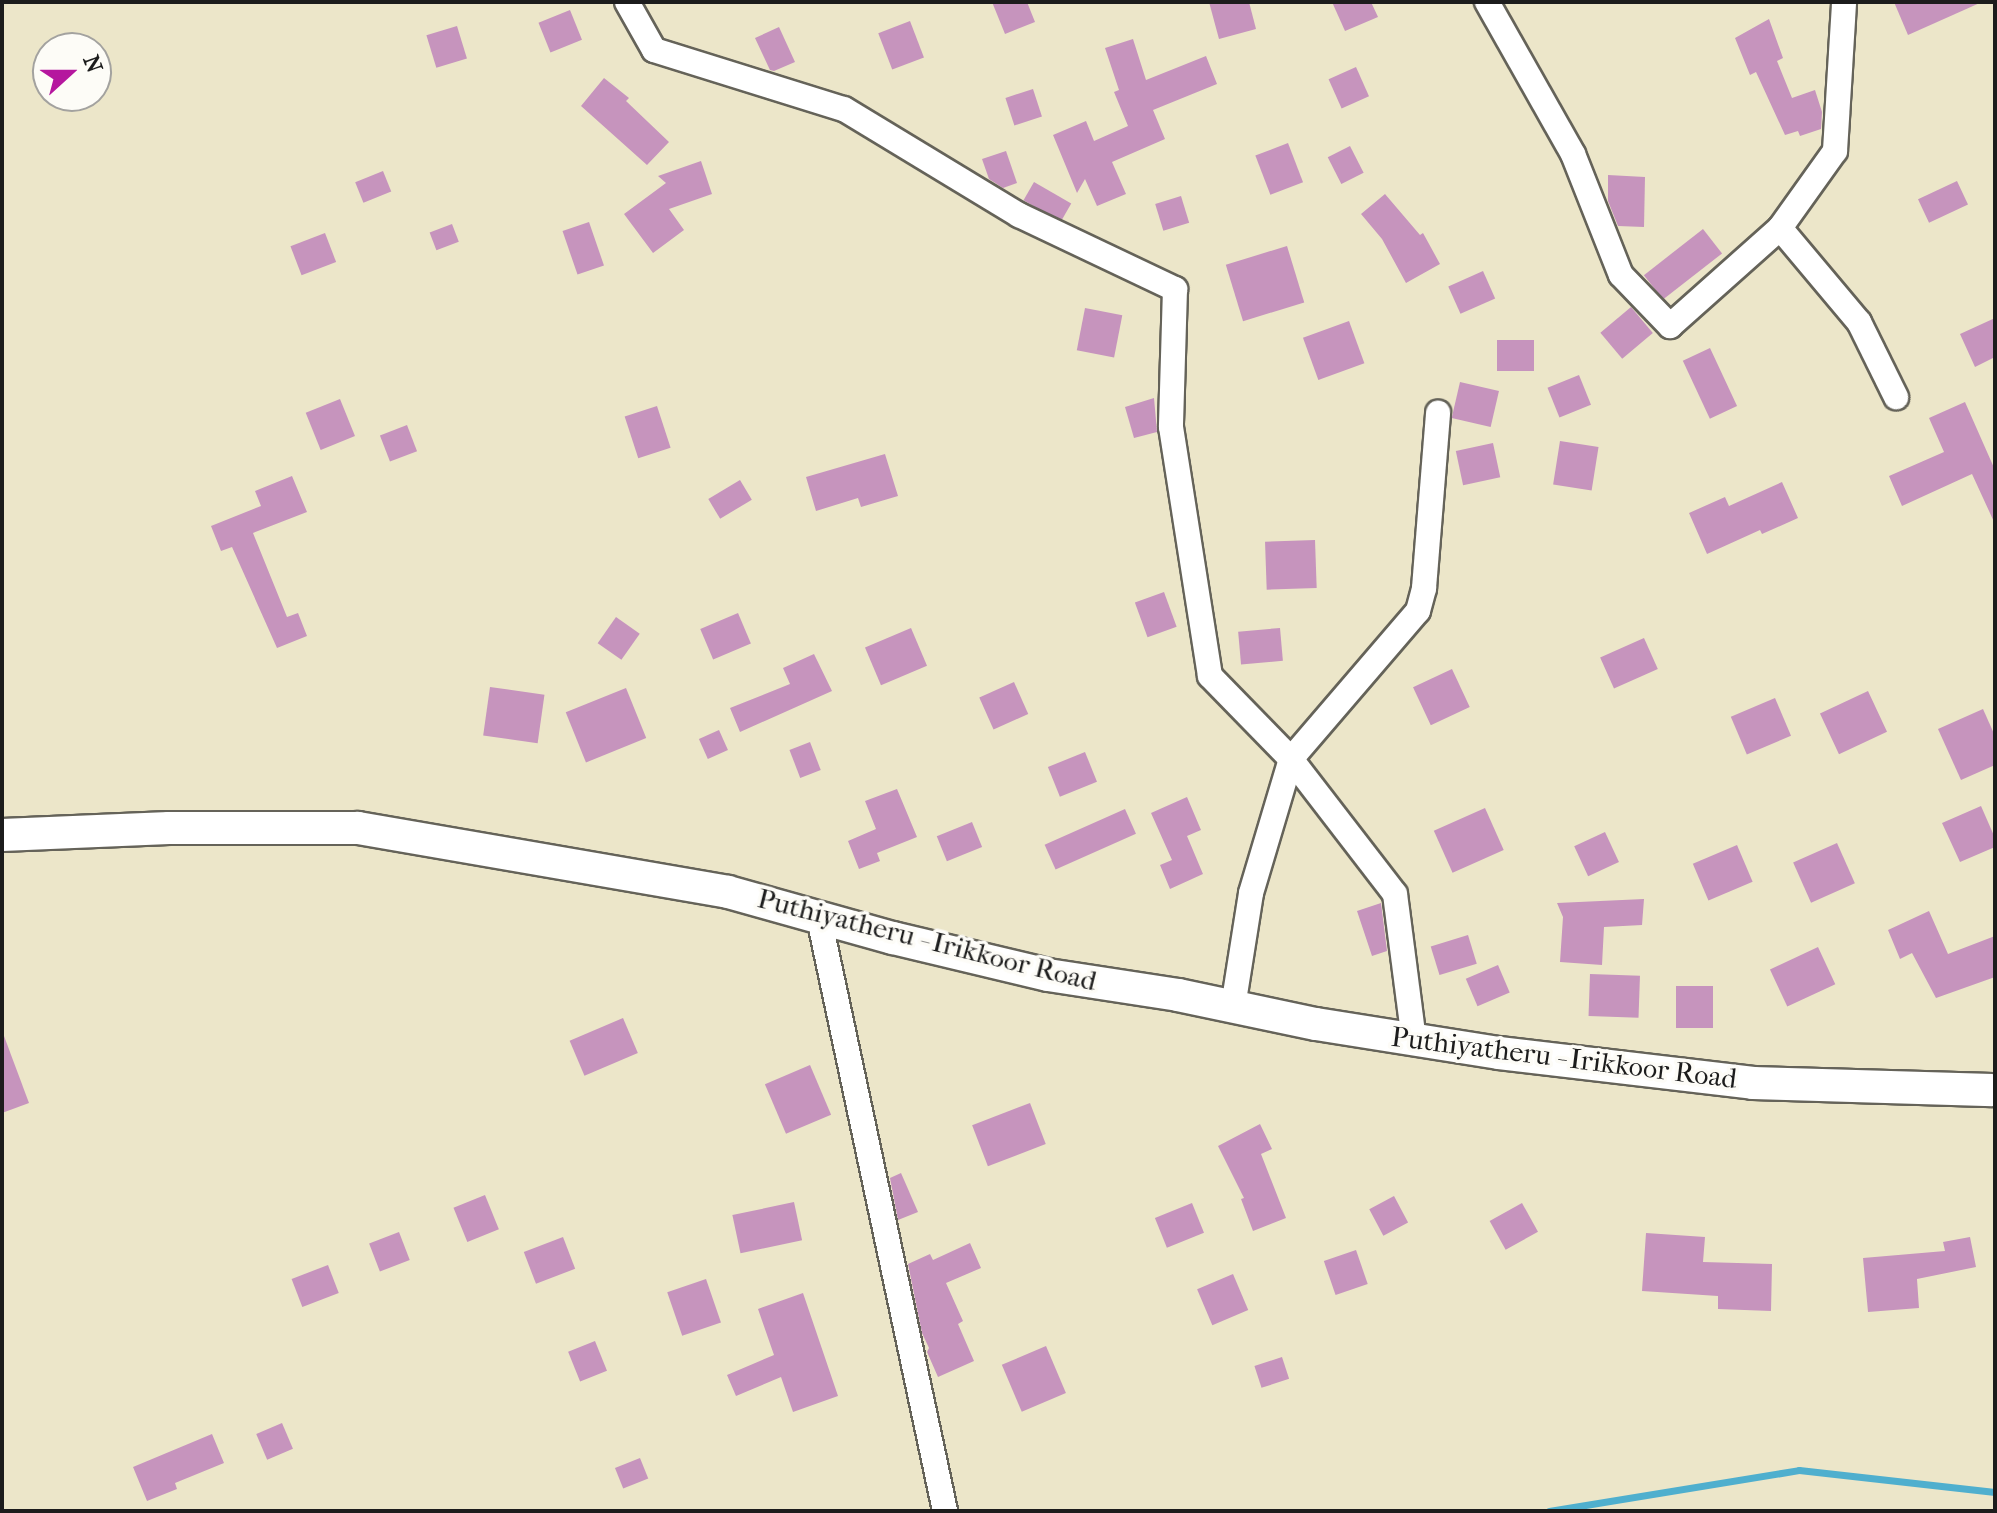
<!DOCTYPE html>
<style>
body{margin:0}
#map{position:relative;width:1997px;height:1513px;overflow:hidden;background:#ece6c9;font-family:"IM FELL French Canon",serif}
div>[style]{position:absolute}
.stream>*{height:7px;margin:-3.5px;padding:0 3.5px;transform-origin:3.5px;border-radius:3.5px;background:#4fafce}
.building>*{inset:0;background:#c694bd;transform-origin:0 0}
.roads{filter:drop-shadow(2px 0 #656359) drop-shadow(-2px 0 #656359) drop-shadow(0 2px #656359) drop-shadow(0 -2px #656359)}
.minor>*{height:24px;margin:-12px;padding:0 12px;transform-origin:12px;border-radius:12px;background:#fff}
.secondary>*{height:32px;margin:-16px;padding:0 16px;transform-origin:16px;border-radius:16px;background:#fff}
span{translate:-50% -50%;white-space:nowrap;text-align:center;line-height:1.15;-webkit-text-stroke:7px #fdfcf7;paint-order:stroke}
.street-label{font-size:28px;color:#1c1c1c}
.frame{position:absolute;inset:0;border:4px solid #1c1c1c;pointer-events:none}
.north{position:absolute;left:32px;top:32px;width:80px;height:80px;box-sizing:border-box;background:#fdfcf7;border:2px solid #a3a29f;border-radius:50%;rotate:69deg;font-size:22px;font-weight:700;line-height:32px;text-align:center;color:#1c1c1c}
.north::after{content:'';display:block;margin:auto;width:28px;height:36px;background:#b5179e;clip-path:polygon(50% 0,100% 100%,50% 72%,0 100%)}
</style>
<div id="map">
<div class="stream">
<div style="left:1549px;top:1511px;width:253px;rotate:-9.3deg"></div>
<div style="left:1799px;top:1470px;width:197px;rotate:6.4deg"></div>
</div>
<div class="building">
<div style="clip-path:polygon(992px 2px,1027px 2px,1035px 22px,1005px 34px)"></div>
<div style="clip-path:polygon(1209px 2px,1249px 2px,1256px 29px,1219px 39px)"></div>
<div style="clip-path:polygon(1332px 2px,1371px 2px,1378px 17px,1345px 31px)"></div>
<div style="clip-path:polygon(1894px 2px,1982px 2px,1908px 35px)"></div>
<div style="left:570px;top:10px;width:32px;height:34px;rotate:68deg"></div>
<div style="clip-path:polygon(1769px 19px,1783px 58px,1777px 61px,1792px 98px,1815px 90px,1822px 112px,1821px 129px,1800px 136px,1798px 131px,1785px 135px,1756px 72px,1750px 75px,1735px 38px)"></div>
<div style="left:910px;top:21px;width:39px;height:34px;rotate:69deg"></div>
<div style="left:457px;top:26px;width:34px;height:32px;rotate:73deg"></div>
<div style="clip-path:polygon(779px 27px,795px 62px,774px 71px,770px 70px,755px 38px)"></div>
<div style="clip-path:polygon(1133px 39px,1146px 80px,1206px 56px,1217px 84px,1153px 110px,1165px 139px,1112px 162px,1126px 194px,1097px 206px,1085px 179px,1077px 193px,1053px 135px,1086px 121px,1094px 141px,1128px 126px,1114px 92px,1119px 90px,1105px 48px)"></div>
<div style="left:1356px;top:67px;width:32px;height:30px;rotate:66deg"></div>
<div style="clip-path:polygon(604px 78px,629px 98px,626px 101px,669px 142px,647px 165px,581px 106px)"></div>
<div style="left:1033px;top:89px;width:29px;height:29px;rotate:72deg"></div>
<div style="left:1288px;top:143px;width:42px;height:35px;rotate:69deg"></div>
<div style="left:1350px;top:146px;width:30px;height:25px;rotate:63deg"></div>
<div style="clip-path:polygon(1006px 151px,1017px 183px,1003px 188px,989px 179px,982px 159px)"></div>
<div style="clip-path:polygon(701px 161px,712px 194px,669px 209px,684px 230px,653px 253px,624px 214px,666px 183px,658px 176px)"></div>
<div style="left:383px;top:171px;width:22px;height:30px;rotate:68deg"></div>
<div style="clip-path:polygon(1608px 175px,1645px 177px,1644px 227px,1618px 226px,1608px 201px)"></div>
<div style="left:1957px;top:181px;width:26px;height:43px;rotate:65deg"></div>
<div style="left:1034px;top:182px;width:43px;height:21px;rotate:30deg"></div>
<div style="clip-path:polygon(1385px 194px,1420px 235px,1423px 233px,1440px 264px,1406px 283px,1382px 239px,1361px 214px)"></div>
<div style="left:1181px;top:196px;width:28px;height:27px;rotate:73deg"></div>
<div style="left:589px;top:222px;width:46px;height:28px;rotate:71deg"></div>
<div style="left:452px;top:224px;width:19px;height:24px;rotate:69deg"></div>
<div style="left:1703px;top:229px;width:31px;height:75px;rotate:52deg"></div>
<div style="left:325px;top:233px;width:31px;height:37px;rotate:69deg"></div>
<div style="left:1287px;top:246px;width:59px;height:64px;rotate:73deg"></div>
<div style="left:1483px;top:271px;width:30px;height:38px;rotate:66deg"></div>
<div style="left:1631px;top:307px;width:34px;height:40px;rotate:50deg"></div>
<div style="left:1085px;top:308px;width:38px;height:43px;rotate:11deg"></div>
<div style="clip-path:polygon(1995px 318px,1995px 357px,1975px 367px,1960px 334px)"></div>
<div style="left:1349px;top:321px;width:45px;height:49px;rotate:70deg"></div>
<div style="left:1497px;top:340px;width:37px;height:31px"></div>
<div style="left:1710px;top:348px;width:64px;height:30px;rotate:65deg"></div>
<div style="left:1579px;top:375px;width:32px;height:34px;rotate:68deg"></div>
<div style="left:1460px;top:382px;width:40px;height:37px;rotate:13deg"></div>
<div style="clip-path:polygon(1154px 398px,1157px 432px,1134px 438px,1125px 407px)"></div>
<div style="left:340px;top:399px;width:40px;height:37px;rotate:68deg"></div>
<div style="clip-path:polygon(1965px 402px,1995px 470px,1995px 524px,1972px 474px,1902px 506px,1889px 476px,1944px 452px,1929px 418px)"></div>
<div style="left:657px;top:406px;width:44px;height:34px;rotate:72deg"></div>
<div style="left:407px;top:425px;width:28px;height:29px;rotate:69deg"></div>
<div style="left:1560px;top:441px;width:39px;height:44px;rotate:9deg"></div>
<div style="left:1493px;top:443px;width:35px;height:38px;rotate:78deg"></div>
<div style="clip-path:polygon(885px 454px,898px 496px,861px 507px,858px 498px,816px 511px,806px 477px)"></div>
<div style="clip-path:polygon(292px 476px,307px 512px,253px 533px,287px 617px,298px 613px,307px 636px,277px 648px,232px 547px,221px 551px,211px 526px,261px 506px,255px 491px)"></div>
<div style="left:740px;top:480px;width:23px;height:37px;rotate:59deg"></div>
<div style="clip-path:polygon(1782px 482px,1798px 518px,1762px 534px,1760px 530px,1707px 554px,1689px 513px,1725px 497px,1729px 506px)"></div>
<div style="left:1315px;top:540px;width:48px;height:50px;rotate:88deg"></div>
<div style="left:1164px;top:592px;width:37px;height:31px;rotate:70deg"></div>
<div style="left:738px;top:613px;width:33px;height:41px;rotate:67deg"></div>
<div style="left:616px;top:617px;width:29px;height:32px;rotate:35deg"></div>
<div style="left:911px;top:628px;width:41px;height:50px;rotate:67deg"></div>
<div style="left:1280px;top:628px;width:33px;height:42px;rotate:85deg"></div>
<div style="left:1644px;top:638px;width:34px;height:48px;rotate:66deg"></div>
<div style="clip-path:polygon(814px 654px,832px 691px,740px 732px,730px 708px,790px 684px,783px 668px)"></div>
<div style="left:1452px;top:669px;width:42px;height:43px;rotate:65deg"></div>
<div style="left:1014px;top:682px;width:35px;height:38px;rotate:66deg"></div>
<div style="left:490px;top:687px;width:55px;height:49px;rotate:8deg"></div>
<div style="left:626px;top:688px;width:54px;height:65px;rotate:68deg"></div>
<div style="left:1868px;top:691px;width:45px;height:53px;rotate:65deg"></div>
<div style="left:1775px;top:698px;width:41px;height:48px;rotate:67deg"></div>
<div style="clip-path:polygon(1983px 709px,1995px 736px,1995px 765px,1961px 780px,1938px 729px)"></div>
<div style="left:719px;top:730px;width:22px;height:22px;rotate:66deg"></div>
<div style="left:810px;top:742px;width:30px;height:22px;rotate:69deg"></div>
<div style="left:1085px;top:752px;width:32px;height:40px;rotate:68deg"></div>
<div style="clip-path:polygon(897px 789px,917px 837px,877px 853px,880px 861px,859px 869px,848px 841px,876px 829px,865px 801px)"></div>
<div style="clip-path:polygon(1187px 797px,1201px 830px,1187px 836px,1203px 874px,1170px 889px,1160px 865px,1172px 860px,1151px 813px)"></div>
<div style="clip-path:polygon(1981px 806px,1995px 838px,1995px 847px,1960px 862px,1942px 823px)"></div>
<div style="left:1485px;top:808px;width:46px;height:56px;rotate:66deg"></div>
<div style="left:1125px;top:809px;width:27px;height:88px;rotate:66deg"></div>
<div style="left:972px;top:822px;width:27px;height:38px;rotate:68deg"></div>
<div style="left:1605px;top:832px;width:33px;height:34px;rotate:65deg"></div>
<div style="left:1837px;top:843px;width:44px;height:48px;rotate:66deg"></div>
<div style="left:1737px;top:845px;width:40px;height:48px;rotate:67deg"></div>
<div style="clip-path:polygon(1644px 899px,1642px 925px,1604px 927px,1602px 965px,1560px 962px,1563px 917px,1557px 903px)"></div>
<div style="clip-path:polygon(1381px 903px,1387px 951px,1372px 956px,1357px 911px)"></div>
<div style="clip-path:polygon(1929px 911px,1948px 954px,1995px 936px,1995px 977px,1936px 998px,1912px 953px,1900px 959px,1888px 930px)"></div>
<div style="left:1468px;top:935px;width:30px;height:39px;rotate:73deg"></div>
<div style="left:1818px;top:947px;width:41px;height:53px;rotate:65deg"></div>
<div style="left:1498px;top:965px;width:30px;height:35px;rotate:67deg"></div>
<div style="left:1590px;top:974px;width:50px;height:42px;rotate:2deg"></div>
<div style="left:1676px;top:986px;width:37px;height:42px"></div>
<div style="left:623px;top:1018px;width:38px;height:58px;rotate:67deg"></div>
<div style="clip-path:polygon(4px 1036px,29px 1103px,2px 1113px,2px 1037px)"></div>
<div style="left:810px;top:1065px;width:54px;height:49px;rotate:67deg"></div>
<div style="left:1030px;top:1103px;width:44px;height:62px;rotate:69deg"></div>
<div style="clip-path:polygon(1260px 1124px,1272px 1149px,1261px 1154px,1286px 1218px,1253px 1231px,1241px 1199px,1244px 1198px,1218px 1146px)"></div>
<div style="clip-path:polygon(901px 1173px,918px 1212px,898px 1220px,890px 1178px)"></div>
<div style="left:485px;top:1195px;width:37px;height:34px;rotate:68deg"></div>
<div style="left:1394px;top:1196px;width:30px;height:28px;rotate:62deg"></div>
<div style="left:794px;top:1202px;width:39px;height:63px;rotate:78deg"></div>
<div style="left:1192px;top:1203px;width:32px;height:40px;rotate:68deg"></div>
<div style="left:1522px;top:1203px;width:33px;height:37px;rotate:61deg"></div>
<div style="left:399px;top:1232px;width:30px;height:32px;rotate:69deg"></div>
<div style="clip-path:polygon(1646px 1233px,1705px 1237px,1703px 1262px,1772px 1264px,1771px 1311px,1718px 1309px,1718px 1296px,1642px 1291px)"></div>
<div style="left:563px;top:1237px;width:34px;height:42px;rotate:69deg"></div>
<div style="clip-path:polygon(1970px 1237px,1976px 1267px,1917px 1279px,1919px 1308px,1868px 1312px,1863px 1258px,1945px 1251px,1943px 1242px)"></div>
<div style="clip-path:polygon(970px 1243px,981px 1268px,946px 1283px,963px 1321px,958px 1324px,974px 1361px,938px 1377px,927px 1352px,929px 1348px,922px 1333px,908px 1264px,930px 1254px,933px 1260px)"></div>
<div style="left:1356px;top:1250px;width:36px;height:34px;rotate:71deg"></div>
<div style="left:328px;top:1265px;width:30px;height:39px;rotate:69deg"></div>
<div style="left:1233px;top:1274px;width:39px;height:39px;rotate:67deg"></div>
<div style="left:706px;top:1279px;width:46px;height:41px;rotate:71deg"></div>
<div style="clip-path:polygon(803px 1293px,838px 1396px,793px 1412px,781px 1377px,736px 1396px,727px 1375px,774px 1355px,758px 1309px)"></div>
<div style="left:595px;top:1341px;width:32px;height:29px;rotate:68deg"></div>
<div style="left:1046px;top:1346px;width:51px;height:48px;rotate:67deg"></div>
<div style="left:1282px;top:1357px;width:23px;height:29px;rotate:72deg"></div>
<div style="left:282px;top:1423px;width:28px;height:28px;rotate:67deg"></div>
<div style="clip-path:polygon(212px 1434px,224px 1463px,175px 1483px,177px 1489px,147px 1501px,133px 1467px)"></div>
<div style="left:640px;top:1458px;width:22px;height:27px;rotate:68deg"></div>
</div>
<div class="roads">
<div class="minor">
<div style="left:627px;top:2px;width:55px;rotate:60.6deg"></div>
<div style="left:654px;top:50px;width:199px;rotate:17.3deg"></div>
<div style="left:844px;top:109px;width:205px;rotate:31.2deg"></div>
<div style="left:1019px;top:215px;width:173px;rotate:25.4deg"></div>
<div style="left:1175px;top:289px;width:138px;rotate:91.7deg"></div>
<div style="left:1171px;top:427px;width:252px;rotate:81.1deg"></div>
<div style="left:1210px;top:676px;width:116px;rotate:45.7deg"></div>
<div style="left:1291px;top:759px;width:170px;rotate:52.4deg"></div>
<div style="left:1395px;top:894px;width:147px;rotate:82.6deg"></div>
<div style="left:1487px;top:2px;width:175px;rotate:60.5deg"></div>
<div style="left:1573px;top:154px;width:130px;rotate:68.4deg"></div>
<div style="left:1621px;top:275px;width:71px;rotate:46.1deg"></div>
<div style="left:1670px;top:326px;width:147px;rotate:-41.7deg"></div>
<div style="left:1780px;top:228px;width:95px;rotate:-54.5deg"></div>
<div style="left:1835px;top:151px;width:149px;rotate:-86.5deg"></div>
<div style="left:1780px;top:228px;width:123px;rotate:50deg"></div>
<div style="left:1859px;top:322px;width:84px;rotate:63.7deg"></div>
<div style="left:819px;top:918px;width:606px;rotate:78deg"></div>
<div style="left:1233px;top:1007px;width:115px;rotate:-81deg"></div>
<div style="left:1251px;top:893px;width:140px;rotate:-73.4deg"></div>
<div style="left:1291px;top:759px;width:195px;rotate:-49.4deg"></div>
<div style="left:1418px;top:611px;width:24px;rotate:-75deg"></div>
<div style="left:1424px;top:588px;width:176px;rotate:-85.4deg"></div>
</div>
<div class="secondary">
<div style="left:2px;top:835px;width:167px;rotate:-2.4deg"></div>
<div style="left:169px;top:828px;width:189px"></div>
<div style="left:358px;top:828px;width:375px;rotate:9.8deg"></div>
<div style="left:728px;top:892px;width:171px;rotate:15.6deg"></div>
<div style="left:893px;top:938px;width:159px;rotate:13.4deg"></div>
<div style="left:1048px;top:975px;width:132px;rotate:8.7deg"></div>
<div style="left:1178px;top:995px;width:141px;rotate:11.9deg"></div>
<div style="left:1316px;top:1024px;width:185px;rotate:9deg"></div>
<div style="left:1499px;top:1053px;width:256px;rotate:6.7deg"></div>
<div style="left:1753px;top:1083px;width:242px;rotate:1.7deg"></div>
</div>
</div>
<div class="street-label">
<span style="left:927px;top:940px;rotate:14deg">Puthiyatheru - Irikkoor Road</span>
<span style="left:1564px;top:1058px;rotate:7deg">Puthiyatheru - Irikkoor Road</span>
</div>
<div class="frame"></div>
<div class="north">N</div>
</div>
